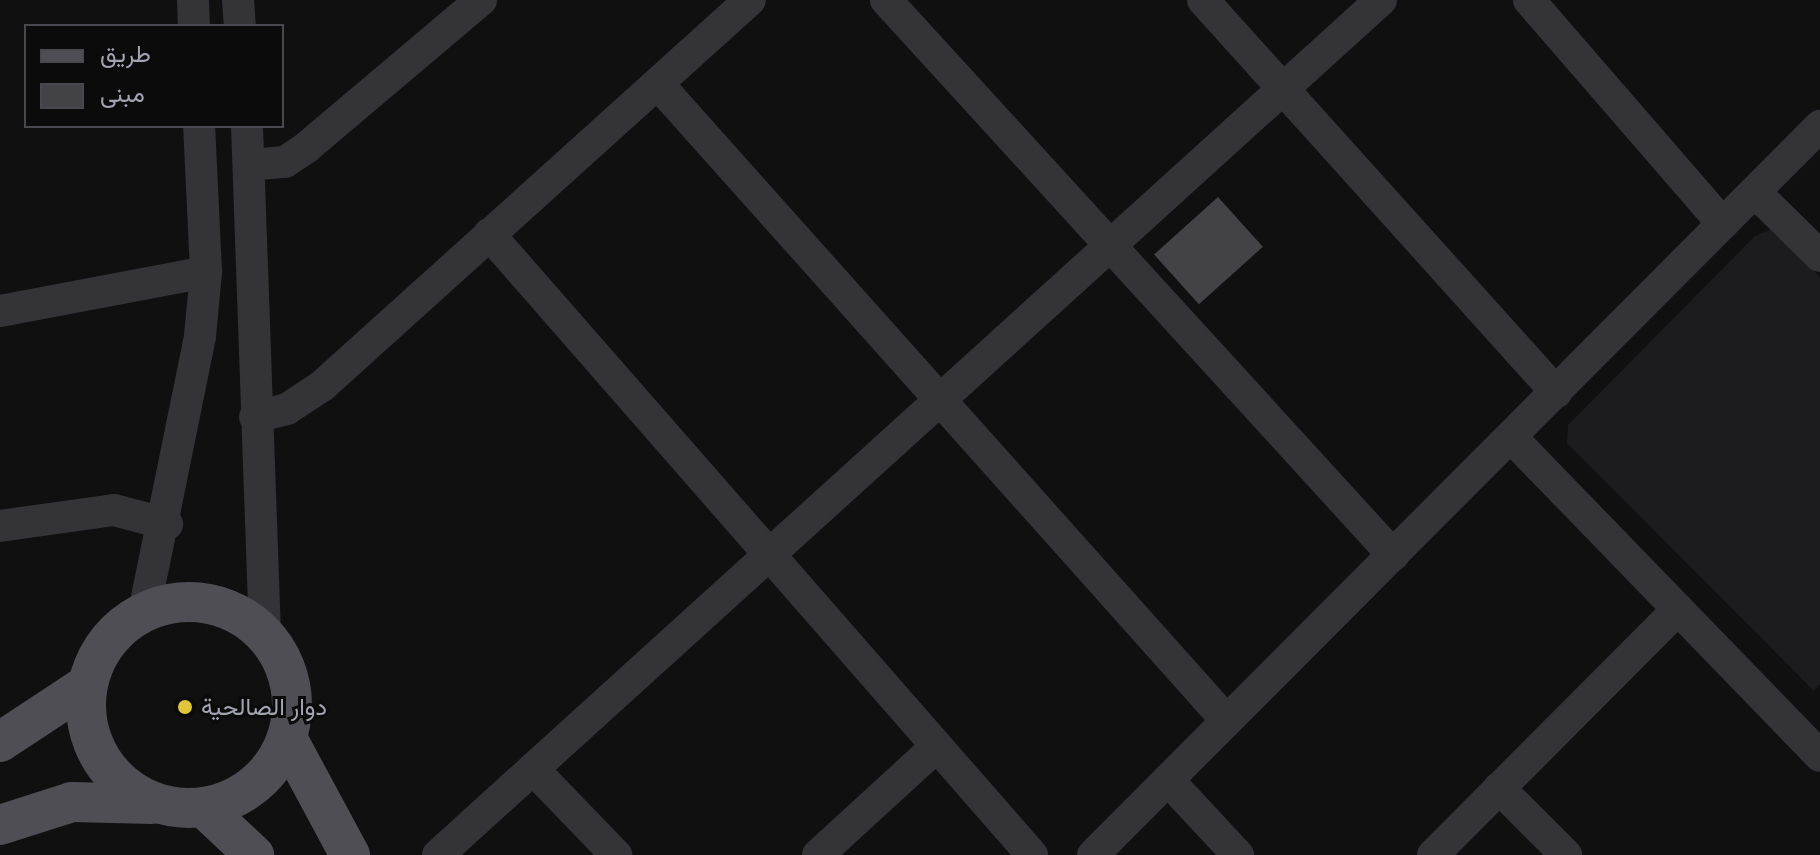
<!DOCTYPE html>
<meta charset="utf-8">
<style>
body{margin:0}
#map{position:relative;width:1820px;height:855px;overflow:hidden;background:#101011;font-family:"Space Grotesk",Vazirmatn,sans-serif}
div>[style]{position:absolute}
.built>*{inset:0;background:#1c1c1e}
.building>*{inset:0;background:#424247;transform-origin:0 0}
.minor>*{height:32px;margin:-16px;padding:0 16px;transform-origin:16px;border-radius:16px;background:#333338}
.major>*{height:40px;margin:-20px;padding:0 20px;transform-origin:20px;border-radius:20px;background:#4e4e54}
.major>.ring{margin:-20px;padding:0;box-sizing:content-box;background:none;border:40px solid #4e4e54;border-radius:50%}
.dots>*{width:22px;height:22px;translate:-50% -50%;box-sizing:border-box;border:4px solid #0b0b0c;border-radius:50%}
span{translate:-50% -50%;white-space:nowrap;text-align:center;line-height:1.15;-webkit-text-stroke:6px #0b0b0c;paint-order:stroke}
.poi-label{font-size:24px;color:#a3a4b1}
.left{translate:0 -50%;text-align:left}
.legend{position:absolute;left:24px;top:24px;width:260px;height:104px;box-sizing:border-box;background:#0b0b0c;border:2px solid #48484e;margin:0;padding:10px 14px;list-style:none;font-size:24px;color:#a3a4b1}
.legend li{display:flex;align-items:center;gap:16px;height:40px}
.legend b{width:40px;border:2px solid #48484e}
</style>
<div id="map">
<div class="built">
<div style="clip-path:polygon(1772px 229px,1820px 277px,1820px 684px,1814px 691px,1567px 443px,1568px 425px,1755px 236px)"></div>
</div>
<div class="building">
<div style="left:1218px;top:197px;width:67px;height:86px;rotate:48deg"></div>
</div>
<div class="minor">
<div style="left:193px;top:0;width:26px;rotate:88deg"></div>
<div style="left:238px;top:0;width:26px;rotate:86deg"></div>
<div style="left:886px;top:0;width:752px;rotate:47.59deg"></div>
<div style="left:1203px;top:0;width:528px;rotate:48deg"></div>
<div style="left:1529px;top:0;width:296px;rotate:49.1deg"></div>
<div style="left:658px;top:84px;width:854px;rotate:48.23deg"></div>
<div style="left:247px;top:126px;width:508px;rotate:87.97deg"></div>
<div style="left:249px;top:165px;width:36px;rotate:-5deg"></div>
<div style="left:285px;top:162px;width:27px;rotate:-34deg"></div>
<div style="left:307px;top:147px;width:228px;rotate:-40.2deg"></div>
<div style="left:1755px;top:192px;width:91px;rotate:44.6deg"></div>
<div style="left:489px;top:234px;width:825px;rotate:48.83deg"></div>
<div style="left:0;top:311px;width:210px;rotate:-10.7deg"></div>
<div style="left:255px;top:417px;width:33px;rotate:-14deg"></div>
<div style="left:287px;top:409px;width:42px;rotate:-33.3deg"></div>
<div style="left:322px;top:386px;width:576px;rotate:-42.05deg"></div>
<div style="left:1511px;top:437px;width:444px;rotate:45.9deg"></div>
<div style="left:0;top:526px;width:115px;rotate:-8deg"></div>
<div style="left:114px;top:510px;width:55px;rotate:14.8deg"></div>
<div style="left:144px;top:612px;width:282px;rotate:-78.5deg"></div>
<div style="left:200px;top:336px;width:64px;rotate:-84.6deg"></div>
<div style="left:206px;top:272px;width:146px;rotate:-92.7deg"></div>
<div style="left:533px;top:769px;width:120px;rotate:46deg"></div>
<div style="left:1168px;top:780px;width:103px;rotate:47deg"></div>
<div style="left:1499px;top:788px;width:95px;rotate:45deg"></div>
<div style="left:438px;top:855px;width:1273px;rotate:-42.2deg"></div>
<div style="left:818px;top:855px;width:161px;rotate:-42.5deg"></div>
<div style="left:1093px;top:855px;width:1030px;rotate:-45.08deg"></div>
<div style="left:1433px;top:855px;width:347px;rotate:-45.1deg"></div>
</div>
<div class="major">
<div class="ring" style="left:86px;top:602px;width:166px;height:166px"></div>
<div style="left:287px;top:738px;width:133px;rotate:61.7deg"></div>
<div style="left:0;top:742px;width:105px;rotate:-33.4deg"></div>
<div style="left:204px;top:808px;width:69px;rotate:43.2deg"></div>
<div style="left:0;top:825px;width:76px;rotate:-17.7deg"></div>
<div style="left:72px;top:802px;width:80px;rotate:1.4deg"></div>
</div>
<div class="dots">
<div style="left:185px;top:707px;background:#dfc53a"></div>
</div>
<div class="poi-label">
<span class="left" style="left:201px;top:707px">دوار الصالحية</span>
</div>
<ul class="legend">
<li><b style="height:10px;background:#4e4e54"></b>طريق</li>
<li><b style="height:22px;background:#424247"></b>مبنى</li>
</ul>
</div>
